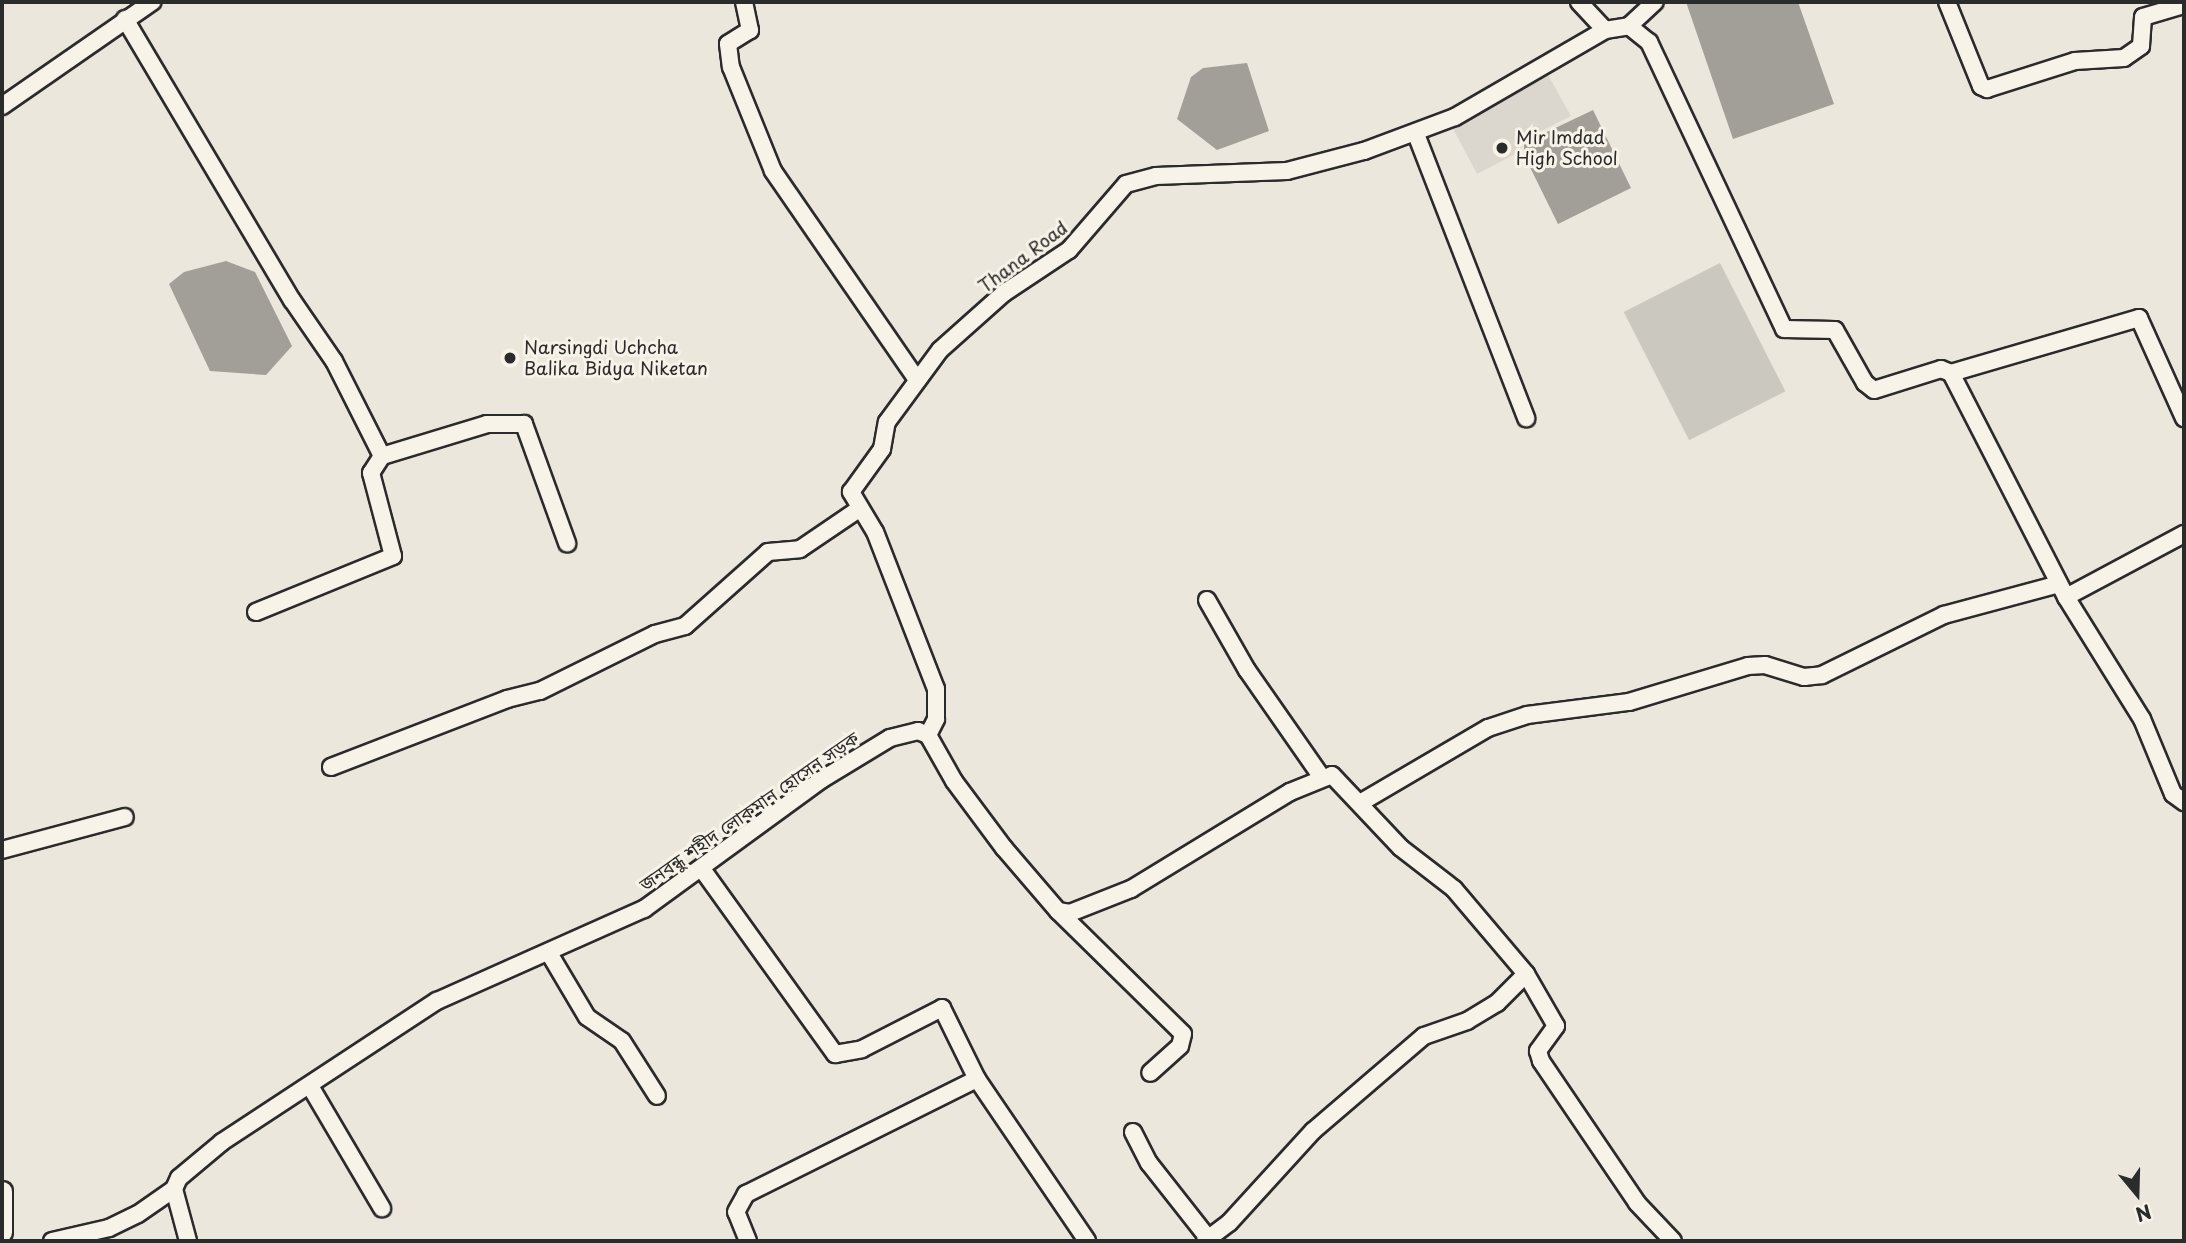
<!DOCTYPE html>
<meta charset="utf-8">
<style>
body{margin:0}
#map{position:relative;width:2186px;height:1243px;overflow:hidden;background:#ebe7dd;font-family:"Playpen Sans","Noto Sans Bengali",sans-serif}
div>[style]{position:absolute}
.built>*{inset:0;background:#dbd7ce}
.green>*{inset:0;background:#cbc8bf;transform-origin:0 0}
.water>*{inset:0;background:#a29f98}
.roads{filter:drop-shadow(2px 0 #2b2b2b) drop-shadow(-2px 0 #2b2b2b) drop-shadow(0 2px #2b2b2b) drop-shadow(0 -2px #2b2b2b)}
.minor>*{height:16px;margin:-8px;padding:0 8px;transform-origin:8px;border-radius:8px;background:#f7f3e8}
.major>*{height:19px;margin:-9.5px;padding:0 9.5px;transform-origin:9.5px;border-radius:9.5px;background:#f7f3e8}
.dots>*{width:19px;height:19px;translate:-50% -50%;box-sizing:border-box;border:4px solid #f7f3e8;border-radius:50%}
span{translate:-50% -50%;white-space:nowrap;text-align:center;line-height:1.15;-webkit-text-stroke:6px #f7f3e8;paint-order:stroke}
.poi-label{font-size:18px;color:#2b2b2b}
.left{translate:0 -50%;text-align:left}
.street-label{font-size:18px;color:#2b2b2b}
.frame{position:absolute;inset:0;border:4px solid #2b2b2b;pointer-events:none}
.north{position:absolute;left:2102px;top:1159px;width:70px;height:70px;-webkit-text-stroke:5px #f7f3e8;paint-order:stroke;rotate:161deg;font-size:19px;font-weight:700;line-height:28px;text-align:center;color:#2b2b2b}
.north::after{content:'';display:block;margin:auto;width:24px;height:32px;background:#2b2b2b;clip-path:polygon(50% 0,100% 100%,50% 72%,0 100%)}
</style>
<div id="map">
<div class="built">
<div style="clip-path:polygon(1548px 75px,1571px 116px,1521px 141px,1521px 151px,1477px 174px,1451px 125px)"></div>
</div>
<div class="green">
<div style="left:1720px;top:263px;width:144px;height:108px;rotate:63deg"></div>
</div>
<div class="water">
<div style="clip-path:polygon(1686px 2px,1798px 2px,1834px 104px,1733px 139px)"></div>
<div style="clip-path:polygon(1247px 63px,1269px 131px,1217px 150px,1177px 119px,1191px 77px,1203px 68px)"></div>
<div style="clip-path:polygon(1593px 110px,1631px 188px,1558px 224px,1524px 155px,1524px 143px)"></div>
<div style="clip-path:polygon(226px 261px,255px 272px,292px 346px,266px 375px,210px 371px,169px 284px,184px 272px)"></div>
</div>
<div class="roads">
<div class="minor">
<div style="left:744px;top:2px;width:29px;rotate:78deg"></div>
<div style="left:750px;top:30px;width:26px;rotate:148deg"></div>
<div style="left:728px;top:44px;width:23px;rotate:83deg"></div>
<div style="left:731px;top:67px;width:112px;rotate:68deg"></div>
<div style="left:773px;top:171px;width:254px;rotate:55.4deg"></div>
<div style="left:1579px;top:2px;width:38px;rotate:47deg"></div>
<div style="left:1605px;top:30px;width:24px;rotate:-9deg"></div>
<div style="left:1629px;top:26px;width:26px;rotate:39deg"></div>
<div style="left:1649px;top:42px;width:317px;rotate:64.8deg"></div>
<div style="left:1784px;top:329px;width:51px;rotate:1.1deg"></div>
<div style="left:1835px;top:330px;width:61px;rotate:60.5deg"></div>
<div style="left:1865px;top:383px;width:11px;rotate:38deg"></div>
<div style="left:1874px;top:390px;width:70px;rotate:-17.4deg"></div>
<div style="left:1941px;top:369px;width:11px;rotate:22deg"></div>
<div style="left:1951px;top:373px;width:252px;rotate:62.8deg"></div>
<div style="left:2066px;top:597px;width:144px;rotate:58.1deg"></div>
<div style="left:2142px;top:719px;width:81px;rotate:67.5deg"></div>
<div style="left:2173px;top:794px;width:14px;rotate:36deg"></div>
<div style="left:1947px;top:2px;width:91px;rotate:68deg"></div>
<div style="left:1981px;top:86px;width:7px;rotate:27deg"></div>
<div style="left:1987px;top:89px;width:92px;rotate:-17.7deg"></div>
<div style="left:2075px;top:61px;width:49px;rotate:-3.5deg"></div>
<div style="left:2124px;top:58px;width:21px;rotate:-35deg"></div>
<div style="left:2141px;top:46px;width:29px;rotate:-86deg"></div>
<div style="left:2143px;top:17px;width:43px;rotate:-16.3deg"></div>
<div style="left:125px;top:19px;width:327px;rotate:59.3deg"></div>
<div style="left:292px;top:300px;width:74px;rotate:55.5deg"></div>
<div style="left:334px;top:361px;width:106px;rotate:63.2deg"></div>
<div style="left:382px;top:456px;width:110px;rotate:-16.9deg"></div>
<div style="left:487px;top:424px;width:37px"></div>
<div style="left:524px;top:424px;width:127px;rotate:70.1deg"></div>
<div style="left:1629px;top:26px;width:35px;rotate:-43deg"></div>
<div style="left:2px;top:106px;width:183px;rotate:-34.7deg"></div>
<div style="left:1416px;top:134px;width:305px;rotate:68.8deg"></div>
<div style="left:1951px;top:373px;width:196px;rotate:-16.3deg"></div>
<div style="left:2139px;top:318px;width:110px;rotate:65.8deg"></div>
<div style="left:2066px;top:597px;width:134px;rotate:-28.1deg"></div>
<div style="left:1207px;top:600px;width:81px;rotate:60.3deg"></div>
<div style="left:1247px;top:670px;width:129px;rotate:55.1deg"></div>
<div style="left:256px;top:612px;width:148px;rotate:-22.2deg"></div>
<div style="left:393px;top:556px;width:86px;rotate:-104.8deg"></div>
<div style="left:371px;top:473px;width:20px;rotate:-57deg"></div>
<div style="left:928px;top:735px;width:18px;rotate:-63deg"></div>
<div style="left:936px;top:719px;width:30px;rotate:-90deg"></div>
<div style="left:936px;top:689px;width:168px;rotate:-111.2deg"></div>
<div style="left:875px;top:532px;width:47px;rotate:-121deg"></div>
<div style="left:851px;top:492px;width:53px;rotate:-54.2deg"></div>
<div style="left:882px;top:449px;width:27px;rotate:-80deg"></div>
<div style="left:887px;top:422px;width:89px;rotate:-53.6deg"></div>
<div style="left:940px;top:350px;width:86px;rotate:-41.7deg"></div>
<div style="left:1004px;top:293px;width:78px;rotate:-33.5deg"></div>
<div style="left:1069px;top:250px;width:87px;rotate:-49.2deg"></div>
<div style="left:1126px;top:184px;width:31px;rotate:-15deg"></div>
<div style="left:1156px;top:176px;width:131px;rotate:-2.2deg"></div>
<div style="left:1287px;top:171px;width:80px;rotate:-14.6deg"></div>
<div style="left:1364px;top:151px;width:97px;rotate:-20.5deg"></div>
<div style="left:1455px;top:117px;width:173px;rotate:-30.1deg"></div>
<div style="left:331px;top:767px;width:189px;rotate:-21.1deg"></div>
<div style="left:507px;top:699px;width:34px;rotate:-14deg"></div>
<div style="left:540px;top:691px;width:128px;rotate:-26.4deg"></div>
<div style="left:655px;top:634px;width:31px;rotate:-15deg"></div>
<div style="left:685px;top:626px;width:111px;rotate:-41.7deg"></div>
<div style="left:768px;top:552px;width:32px;rotate:-5deg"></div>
<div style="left:800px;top:549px;width:71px;rotate:-34.1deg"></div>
<div style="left:1360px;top:803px;width:148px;rotate:-30.4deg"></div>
<div style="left:1488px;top:728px;width:41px;rotate:-18.4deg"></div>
<div style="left:1527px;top:715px;width:103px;rotate:-7.3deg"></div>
<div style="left:1629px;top:702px;width:124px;rotate:-16.8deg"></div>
<div style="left:1748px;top:666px;width:17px;rotate:-3deg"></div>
<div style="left:1765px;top:665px;width:41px;rotate:17.1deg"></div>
<div style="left:1804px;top:677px;width:18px;rotate:-6deg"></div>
<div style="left:1822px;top:675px;width:136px;rotate:-26.2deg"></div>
<div style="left:1944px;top:615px;width:119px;rotate:-15.1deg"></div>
<div style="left:2px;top:850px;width:127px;rotate:-15deg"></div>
<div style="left:702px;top:869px;width:228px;rotate:54.3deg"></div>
<div style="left:835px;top:1054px;width:27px;rotate:-10deg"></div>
<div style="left:862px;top:1049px;width:90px;rotate:-27.1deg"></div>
<div style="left:942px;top:1008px;width:79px;rotate:63.8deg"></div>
<div style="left:977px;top:1079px;width:196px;rotate:55.8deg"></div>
<div style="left:1058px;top:911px;width:175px;rotate:44.5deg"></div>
<div style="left:1183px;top:1034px;width:12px;rotate:104deg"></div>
<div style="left:1180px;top:1046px;width:40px;rotate:138deg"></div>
<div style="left:549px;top:953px;width:74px;rotate:59.3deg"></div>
<div style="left:587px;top:1017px;width:42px;rotate:34.4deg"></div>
<div style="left:622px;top:1041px;width:65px;rotate:57.5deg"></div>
<div style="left:310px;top:1086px;width:142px;rotate:59.5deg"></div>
<div style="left:1133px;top:1132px;width:35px;rotate:63deg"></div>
<div style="left:1149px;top:1163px;width:95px;rotate:51.8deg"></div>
<div style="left:174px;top:1189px;width:54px;rotate:74.9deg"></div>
<div style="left:52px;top:1241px;width:58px;rotate:-12.8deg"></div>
<div style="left:109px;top:1228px;width:32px;rotate:-26deg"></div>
<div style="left:138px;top:1214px;width:44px;rotate:-34.8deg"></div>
<div style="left:174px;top:1189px;width:12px;rotate:-66deg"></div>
<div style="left:179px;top:1178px;width:56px;rotate:-39.9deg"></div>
<div style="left:222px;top:1142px;width:257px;rotate:-33.3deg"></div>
<div style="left:437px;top:1001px;width:227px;rotate:-24deg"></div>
<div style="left:644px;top:909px;width:219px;rotate:-36.1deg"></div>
<div style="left:821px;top:780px;width:81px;rotate:-31.3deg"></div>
<div style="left:890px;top:738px;width:29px;rotate:-14deg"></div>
<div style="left:918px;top:731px;width:11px;rotate:22deg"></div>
<div style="left:928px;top:735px;width:53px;rotate:60.5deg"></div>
<div style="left:954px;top:781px;width:84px;rotate:53.3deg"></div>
<div style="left:1004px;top:848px;width:83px;rotate:49.4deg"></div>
<div style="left:1058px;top:911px;width:12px;rotate:9deg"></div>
<div style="left:1070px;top:913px;width:66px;rotate:-21.5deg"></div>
<div style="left:1131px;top:889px;width:186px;rotate:-31.4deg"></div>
<div style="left:1290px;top:792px;width:45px;rotate:-22deg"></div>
<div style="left:1332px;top:775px;width:100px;rotate:46.6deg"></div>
<div style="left:1401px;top:848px;width:67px;rotate:37.7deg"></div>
<div style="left:1454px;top:889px;width:111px;rotate:49.7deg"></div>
<div style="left:1526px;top:974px;width:60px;rotate:60deg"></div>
<div style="left:1556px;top:1026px;width:31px;rotate:126deg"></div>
<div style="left:1538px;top:1051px;width:10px;rotate:73deg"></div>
<div style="left:1541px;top:1061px;width:171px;rotate:55.9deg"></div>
<div style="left:1637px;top:1203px;width:52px;rotate:46.5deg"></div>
<div style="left:748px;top:1241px;width:31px;rotate:-112deg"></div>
<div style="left:736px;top:1212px;width:21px;rotate:-61deg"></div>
<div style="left:746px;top:1194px;width:258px;rotate:-26.5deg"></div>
<div style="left:1205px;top:1241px;width:30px;rotate:-37deg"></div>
<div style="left:1229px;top:1223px;width:125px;rotate:-47.6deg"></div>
<div style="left:1313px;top:1131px;width:146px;rotate:-40.6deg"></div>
<div style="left:1424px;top:1036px;width:46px;rotate:-19.2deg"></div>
<div style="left:1467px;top:1021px;width:35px;rotate:-31deg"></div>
<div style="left:1497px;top:1003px;width:41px;rotate:-45deg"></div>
</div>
<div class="major">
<div style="left:2px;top:1191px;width:41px;rotate:90deg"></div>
</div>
</div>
<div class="dots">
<div style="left:1502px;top:148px;background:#2b2b2b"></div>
<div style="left:510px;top:358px;background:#2b2b2b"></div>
</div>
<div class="poi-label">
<span class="left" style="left:1516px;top:148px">Mir Imdad<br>High School</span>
<span class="left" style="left:524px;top:358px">Narsingdi Uchcha<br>Balika Bidya Niketan</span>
</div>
<div class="street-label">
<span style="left:1023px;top:257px;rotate:-37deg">Thana Road</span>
<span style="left:749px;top:811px;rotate:-35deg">জনবন্ধু শহীদ লোকমান হোসেন সড়ক</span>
</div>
<div class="frame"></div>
<div class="north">N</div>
</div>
